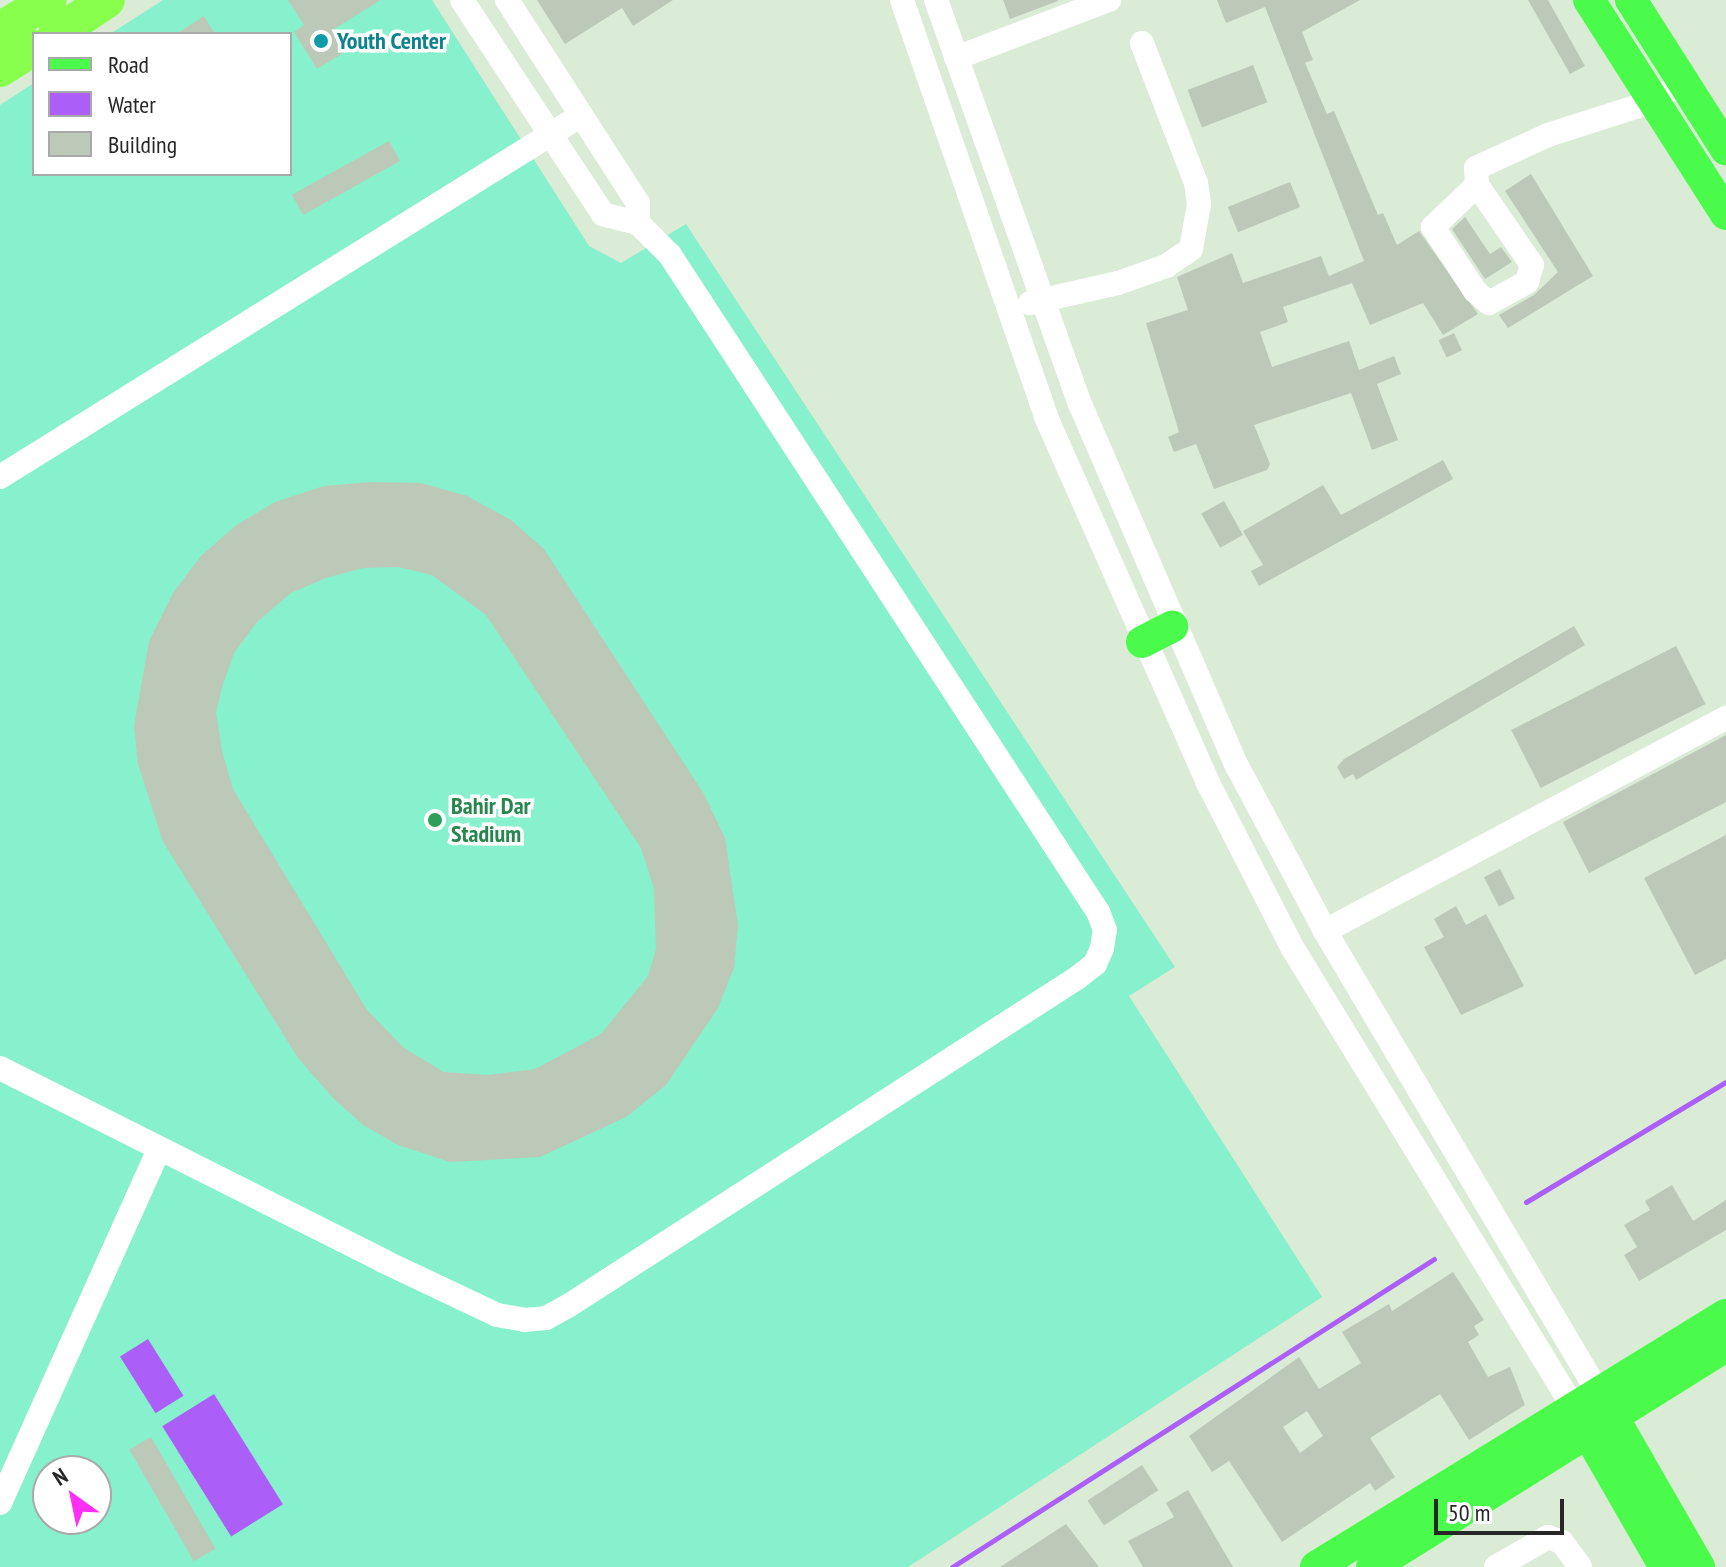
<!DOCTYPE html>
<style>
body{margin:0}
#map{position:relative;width:1726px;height:1567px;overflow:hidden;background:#daebd6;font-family:"PT Sans Narrow",sans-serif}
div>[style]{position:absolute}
.pitch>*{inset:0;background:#87f0cc}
.water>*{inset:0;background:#ab5ff8;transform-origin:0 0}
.stream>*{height:5px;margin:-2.5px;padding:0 2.5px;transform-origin:2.5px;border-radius:2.5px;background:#ab5ff8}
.building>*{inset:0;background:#bcc9b9;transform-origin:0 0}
.minor>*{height:24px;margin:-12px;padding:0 12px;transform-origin:12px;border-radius:12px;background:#fff}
.major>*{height:32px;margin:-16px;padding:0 16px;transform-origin:16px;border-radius:16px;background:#4bfb4b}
.highway>*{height:36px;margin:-18px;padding:0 18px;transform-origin:18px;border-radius:18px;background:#89ff4d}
.dots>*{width:22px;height:22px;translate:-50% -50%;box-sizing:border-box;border:4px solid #fff;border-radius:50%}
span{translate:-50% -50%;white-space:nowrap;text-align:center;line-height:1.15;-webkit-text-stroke:7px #fff;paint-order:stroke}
.culture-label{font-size:24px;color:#0d838f;font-weight:700}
.left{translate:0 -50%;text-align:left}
.leisure-label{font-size:24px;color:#27864d;font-weight:700}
.legend{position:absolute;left:32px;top:32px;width:260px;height:144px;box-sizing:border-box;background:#fff;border:2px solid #a9a9a9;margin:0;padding:10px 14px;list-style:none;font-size:24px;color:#272727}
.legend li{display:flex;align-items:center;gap:16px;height:40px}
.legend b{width:40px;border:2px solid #a9a9a9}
.north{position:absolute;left:32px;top:1455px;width:80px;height:80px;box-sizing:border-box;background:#fff;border:2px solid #a9a9a9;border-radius:50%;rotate:327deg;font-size:22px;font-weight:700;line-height:32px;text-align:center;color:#272727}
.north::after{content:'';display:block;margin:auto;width:28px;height:36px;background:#ff2ff5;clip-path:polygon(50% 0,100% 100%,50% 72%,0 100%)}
.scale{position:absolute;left:1434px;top:1499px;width:130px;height:36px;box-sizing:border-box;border:4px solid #272727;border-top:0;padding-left:10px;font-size:24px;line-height:28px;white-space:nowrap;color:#272727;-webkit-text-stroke:6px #fff;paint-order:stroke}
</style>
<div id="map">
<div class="pitch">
<div style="clip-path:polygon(evenodd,163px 0,432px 0,589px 246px,621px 263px,686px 224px,1175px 967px,1129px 996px,1322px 1297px,908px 1567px,0 1567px,0 105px,34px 83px,34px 174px,290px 174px,290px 34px,110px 34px,163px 0,48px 1471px,96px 1471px,96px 1519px,48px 1519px,48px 1471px)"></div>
</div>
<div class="water">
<div style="left:148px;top:1339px;width:67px;height:33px;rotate:58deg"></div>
<div style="left:214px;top:1394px;width:130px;height:61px;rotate:58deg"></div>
</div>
<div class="stream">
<div style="left:1526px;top:1202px;width:233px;rotate:-31deg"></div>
<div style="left:952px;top:1567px;width:572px;rotate:-32.58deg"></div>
</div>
<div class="building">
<div style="clip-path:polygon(288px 0,381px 0,334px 29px,348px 50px,317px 69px,294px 32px,304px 25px)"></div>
<div style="clip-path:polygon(537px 0,673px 0,633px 26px,622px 8px,565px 44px)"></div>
<div style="clip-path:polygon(1003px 0,1057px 0,1058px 1px,1010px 19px)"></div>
<div style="clip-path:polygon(1217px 0,1360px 0,1302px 32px,1313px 60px,1305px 63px,1327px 114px,1334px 111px,1378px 215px,1383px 213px,1397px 245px,1419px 231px,1478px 314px,1443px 335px,1423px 303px,1370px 325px,1352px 283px,1283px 307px,1288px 322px,1260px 332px,1272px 367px,1349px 341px,1359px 370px,1394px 356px,1401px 374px,1377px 384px,1398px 440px,1372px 450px,1351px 393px,1254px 425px,1270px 464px,1267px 470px,1214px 489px,1196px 444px,1174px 452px,1168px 437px,1179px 432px,1146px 323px,1188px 310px,1177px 277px,1232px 253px,1243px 283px,1321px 256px,1329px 276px,1364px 261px,1265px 7px,1226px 23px)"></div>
<div style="clip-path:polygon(1528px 0,1548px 0,1585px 66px,1570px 74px)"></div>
<div style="clip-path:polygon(204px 16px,215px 34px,176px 34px)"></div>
<div style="left:1253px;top:65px;width:40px;height:70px;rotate:69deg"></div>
<div style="left:389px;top:141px;width:23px;height:111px;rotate:61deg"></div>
<div style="clip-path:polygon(1531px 174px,1593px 276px,1508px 328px,1499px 315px,1534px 295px,1558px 272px,1505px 191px)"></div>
<div style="left:1290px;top:182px;width:27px;height:67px;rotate:68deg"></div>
<div style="clip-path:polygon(1465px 217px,1490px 254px,1501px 247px,1512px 262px,1485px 279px,1452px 229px)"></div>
<div style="left:1454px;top:333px;width:19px;height:17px;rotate:65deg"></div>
<div style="clip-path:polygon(1443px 460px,1453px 479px,1259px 586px,1251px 571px,1263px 565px,1243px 531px,1323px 485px,1341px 515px)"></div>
<div style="clip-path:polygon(evenodd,372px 482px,421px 483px,467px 496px,511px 520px,544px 549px,704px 794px,725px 838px,738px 925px,734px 968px,718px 1008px,666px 1085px,626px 1117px,540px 1157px,450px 1162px,398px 1145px,363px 1125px,333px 1098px,298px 1058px,163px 842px,138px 764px,134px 726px,149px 641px,173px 593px,201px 556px,235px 526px,275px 502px,324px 486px,372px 482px,398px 567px,432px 575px,486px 615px,641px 848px,654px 889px,656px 949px,648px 976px,601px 1034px,535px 1069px,488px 1075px,444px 1072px,404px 1048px,367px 1010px,233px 789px,222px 751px,216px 712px,223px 684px,234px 653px,257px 622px,291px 593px,326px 578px,363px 568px,398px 567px)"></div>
<div style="left:1224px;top:501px;width:39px;height:26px;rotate:61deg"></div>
<div style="clip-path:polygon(1574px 626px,1585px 645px,1356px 780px,1353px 774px,1344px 779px,1337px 767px,1344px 759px)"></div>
<div style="left:1676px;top:646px;width:65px;height:185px;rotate:63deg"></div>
<div style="clip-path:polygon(1726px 735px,1726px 802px,1589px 873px,1563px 822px)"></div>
<div style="clip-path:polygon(1726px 835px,1726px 959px,1695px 975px,1644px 878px)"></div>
<div style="left:1500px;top:869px;width:33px;height:18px;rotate:63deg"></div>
<div style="clip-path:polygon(1456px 906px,1466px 925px,1486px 914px,1524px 986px,1461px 1015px,1424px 947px,1444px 937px,1434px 919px)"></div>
<div style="clip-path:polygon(1672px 1185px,1693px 1221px,1726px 1200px,1726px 1230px,1639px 1281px,1624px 1255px,1637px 1247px,1624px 1225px,1650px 1210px,1645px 1201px)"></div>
<div style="clip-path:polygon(evenodd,1453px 1272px,1484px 1320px,1474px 1326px,1479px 1335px,1468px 1342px,1488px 1377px,1510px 1367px,1525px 1405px,1469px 1440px,1440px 1394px,1370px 1438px,1395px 1477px,1375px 1491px,1370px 1483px,1282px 1542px,1229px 1461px,1212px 1472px,1189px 1436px,1299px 1357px,1319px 1389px,1361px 1363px,1342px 1332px,1389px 1304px,1392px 1311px,1453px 1272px,1307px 1411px,1323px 1436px,1300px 1453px,1283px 1427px,1307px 1411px)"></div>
<div style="left:151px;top:1437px;width:129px;height:25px;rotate:60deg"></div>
<div style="left:1142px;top:1465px;width:30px;height:65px;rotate:57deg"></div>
<div style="clip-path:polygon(1188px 1490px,1233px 1567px,1143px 1567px,1128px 1541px,1174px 1517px,1166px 1503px)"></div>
<div style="clip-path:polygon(1066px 1524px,1099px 1567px,1000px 1567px)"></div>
</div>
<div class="minor">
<div style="left:507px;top:0;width:242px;rotate:57.2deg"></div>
<div style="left:638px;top:203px;width:20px;rotate:90deg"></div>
<div style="left:902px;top:0;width:441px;rotate:70.9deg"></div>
<div style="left:1046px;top:417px;width:398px;rotate:66.1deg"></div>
<div style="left:1207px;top:781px;width:186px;rotate:62.9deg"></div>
<div style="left:1292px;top:947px;width:540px;rotate:58.55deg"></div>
<div style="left:936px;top:0;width:429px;rotate:70.4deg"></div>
<div style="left:1080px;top:404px;width:395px;rotate:66.6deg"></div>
<div style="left:1237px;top:766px;width:187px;rotate:61.9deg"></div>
<div style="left:1325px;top:931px;width:536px;rotate:59.37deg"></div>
<div style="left:956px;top:58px;width:164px;rotate:-20.8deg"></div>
<div style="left:1477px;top:185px;width:61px;rotate:136.3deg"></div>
<div style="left:1433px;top:227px;width:77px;rotate:56.7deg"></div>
<div style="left:1475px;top:291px;width:18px;rotate:41deg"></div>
<div style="left:1489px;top:303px;width:43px;rotate:-28.9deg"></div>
<div style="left:1527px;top:282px;width:18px;rotate:-74deg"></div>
<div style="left:1532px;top:265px;width:97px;rotate:-124.5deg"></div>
<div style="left:1477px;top:185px;width:17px;rotate:-93deg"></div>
<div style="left:1476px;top:168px;width:79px;rotate:-24.6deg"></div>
<div style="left:1548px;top:135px;width:111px;rotate:-17.8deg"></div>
<div style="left:1654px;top:101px;width:35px;rotate:-33deg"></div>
<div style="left:1030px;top:303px;width:90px;rotate:-12.8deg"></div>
<div style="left:1118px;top:283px;width:51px;rotate:-19.5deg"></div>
<div style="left:1166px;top:266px;width:30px;rotate:-34deg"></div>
<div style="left:1191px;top:249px;width:46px;rotate:-79.9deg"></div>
<div style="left:1199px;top:204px;width:21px;rotate:-98deg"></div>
<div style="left:1196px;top:183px;width:150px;rotate:-111.1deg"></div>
<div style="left:0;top:477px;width:683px;rotate:-31.9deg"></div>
<div style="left:1325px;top:931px;width:454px;rotate:-28deg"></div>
<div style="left:0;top:1068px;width:429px;rotate:26.7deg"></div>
<div style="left:383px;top:1261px;width:126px;rotate:25.3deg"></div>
<div style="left:497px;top:1315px;width:27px;rotate:10deg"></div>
<div style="left:524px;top:1320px;width:22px;rotate:-5deg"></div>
<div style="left:546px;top:1318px;width:25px;rotate:-29deg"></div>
<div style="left:568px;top:1306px;width:606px;rotate:-32.8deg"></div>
<div style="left:1077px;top:978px;width:23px;rotate:-38deg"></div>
<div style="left:1095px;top:964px;width:17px;rotate:-66deg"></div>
<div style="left:1102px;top:948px;width:18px;rotate:-81deg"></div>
<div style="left:1105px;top:930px;width:19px;rotate:-111deg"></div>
<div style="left:1098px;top:912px;width:784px;rotate:-123.08deg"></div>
<div style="left:670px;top:255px;width:45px;rotate:-135deg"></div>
<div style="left:638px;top:223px;width:36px;rotate:-166deg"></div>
<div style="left:603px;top:214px;width:256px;rotate:-123.4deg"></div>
<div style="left:0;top:1503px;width:388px;rotate:-65.8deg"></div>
<div style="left:1496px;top:1567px;width:60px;rotate:-30deg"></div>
<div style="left:1548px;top:1537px;width:15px;rotate:20deg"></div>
<div style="left:1562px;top:1542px;width:31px;rotate:54deg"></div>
</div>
<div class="major">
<div style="left:1589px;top:0;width:254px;rotate:57.4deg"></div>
<div style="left:1631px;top:0;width:177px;rotate:57.5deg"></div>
<div style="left:1142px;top:642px;width:34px;rotate:-27deg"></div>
<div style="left:1603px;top:1400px;width:193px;rotate:60.1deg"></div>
<div style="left:1577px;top:1414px;width:177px;rotate:60.1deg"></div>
<div style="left:1316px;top:1567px;width:481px;rotate:-31.6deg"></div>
<div style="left:1372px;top:1567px;width:417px;rotate:-32deg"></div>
</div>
<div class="highway">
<div style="left:0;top:30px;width:57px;rotate:-31.5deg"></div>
<div style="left:56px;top:34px;width:61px;rotate:-33.7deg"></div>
<div style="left:0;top:69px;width:40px;rotate:-32deg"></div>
</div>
<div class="dots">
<div style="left:321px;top:41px;background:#0f9aa8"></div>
<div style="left:435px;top:820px;background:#2e9e5b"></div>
</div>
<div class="culture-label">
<span class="left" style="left:337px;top:41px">Youth Center</span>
</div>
<div class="leisure-label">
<span class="left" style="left:451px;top:820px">Bahir Dar<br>Stadium</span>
</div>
<ul class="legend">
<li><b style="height:10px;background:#4bfb4b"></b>Road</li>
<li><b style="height:22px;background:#ab5ff8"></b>Water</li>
<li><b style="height:22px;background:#bcc9b9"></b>Building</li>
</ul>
<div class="north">N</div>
<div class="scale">50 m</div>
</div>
